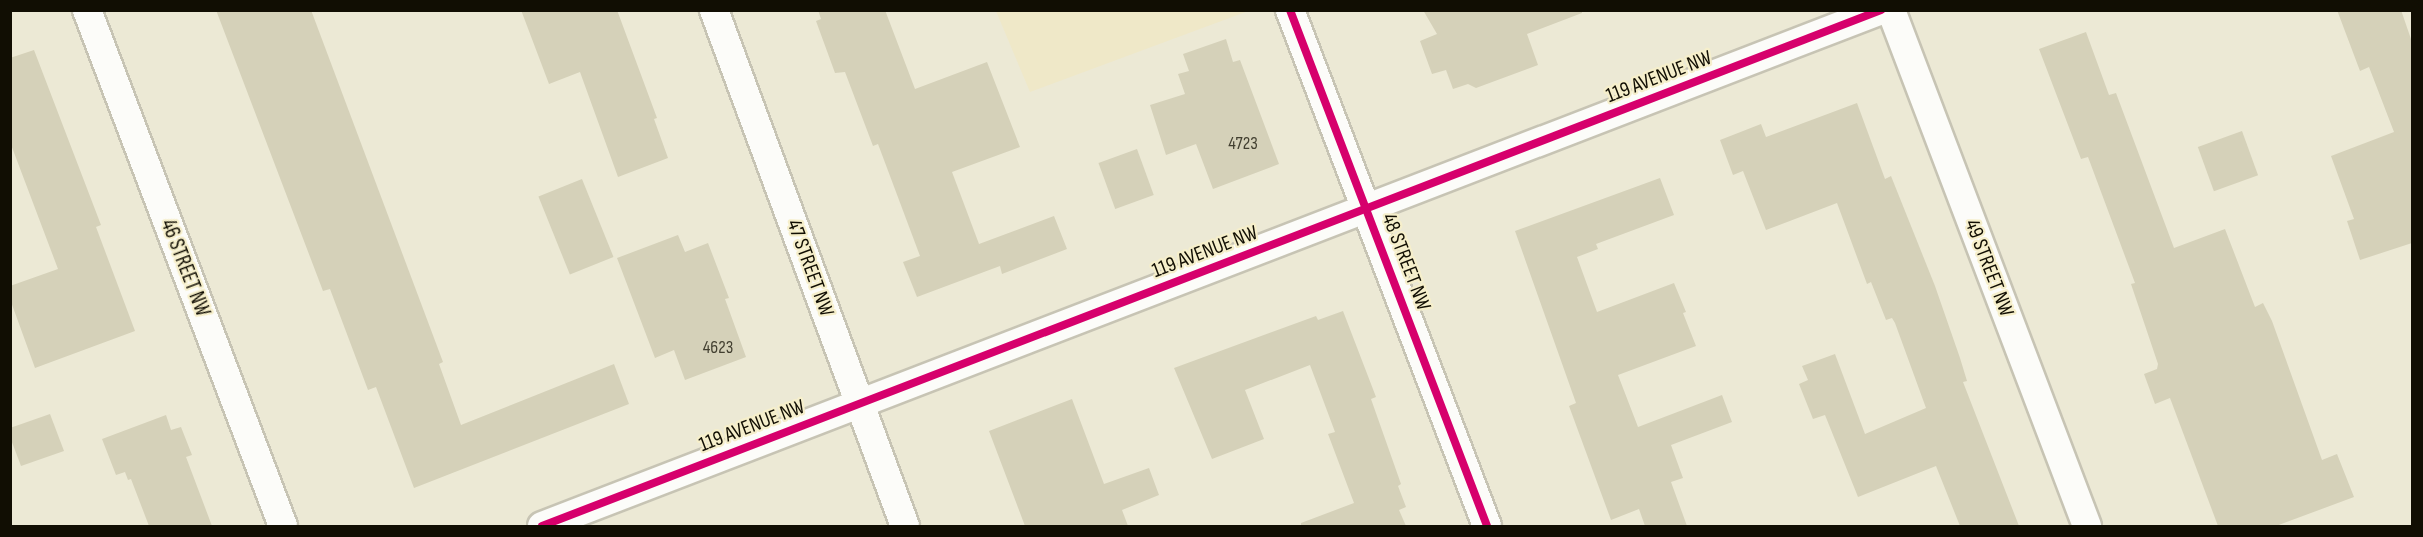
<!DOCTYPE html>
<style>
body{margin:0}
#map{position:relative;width:2423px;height:537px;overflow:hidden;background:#ece9d5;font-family:"Sofia Sans Condensed",sans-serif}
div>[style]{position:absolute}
.built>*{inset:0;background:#efe8c8}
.building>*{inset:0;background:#d5d1b9;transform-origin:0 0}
.roads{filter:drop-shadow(2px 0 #c7c4b4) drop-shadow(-2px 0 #c7c4b4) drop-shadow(0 2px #c7c4b4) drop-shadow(0 -2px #c7c4b4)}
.minor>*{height:28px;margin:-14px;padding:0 14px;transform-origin:14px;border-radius:14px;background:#fcfcf9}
.cycleway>*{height:8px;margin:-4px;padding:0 4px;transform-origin:4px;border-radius:4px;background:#d6006c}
span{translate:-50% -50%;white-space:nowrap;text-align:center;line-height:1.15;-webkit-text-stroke:4.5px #f6efcb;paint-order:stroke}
.number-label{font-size:18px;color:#423f30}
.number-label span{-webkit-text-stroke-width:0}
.street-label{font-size:21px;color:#110e03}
.frame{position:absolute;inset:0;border:12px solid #110e03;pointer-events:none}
</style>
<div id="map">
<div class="built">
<div style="clip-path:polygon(1251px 10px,1030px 92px,996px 11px,996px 10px)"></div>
</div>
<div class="building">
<div style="clip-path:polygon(216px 10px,311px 10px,443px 362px,439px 364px,461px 425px,614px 364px,629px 404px,414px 488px,376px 387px,368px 390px,330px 289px,323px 291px)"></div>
<div style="clip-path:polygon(521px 10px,617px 10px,657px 118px,654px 119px,668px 158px,618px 177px,580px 72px,549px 84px)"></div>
<div style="clip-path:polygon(818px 10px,885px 10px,915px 89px,987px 62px,1020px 147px,952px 172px,979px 244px,1054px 216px,1067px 249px,1002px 274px,1000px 266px,917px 297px,903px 262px,920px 256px,878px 144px,873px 146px,845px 72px,835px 73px,816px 21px,821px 19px)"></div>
<div style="clip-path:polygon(1423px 10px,1582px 10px,1582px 13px,1527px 34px,1538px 65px,1476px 88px,1468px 84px,1453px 89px,1446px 70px,1432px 74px,1420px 41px,1437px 34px)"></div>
<div style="clip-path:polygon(2337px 10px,2401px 10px,2412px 42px,2412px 243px,2360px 260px,2347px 221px,2354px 219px,2331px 156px,2394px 132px,2369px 67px,2360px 71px)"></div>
<div style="clip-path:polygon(2086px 32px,2109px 95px,2116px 93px,2174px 248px,2225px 229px,2255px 307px,2263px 303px,2272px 321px,2322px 460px,2337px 454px,2354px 497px,2276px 526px,2218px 526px,2170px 398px,2155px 404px,2144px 374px,2157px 369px,2158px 364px,2131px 284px,2135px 283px,2088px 157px,2081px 159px,2039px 49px)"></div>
<div style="clip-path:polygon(1226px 39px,1233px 62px,1240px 60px,1279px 164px,1213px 189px,1196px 144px,1166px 155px,1150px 105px,1185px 94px,1178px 74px,1189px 71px,1183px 54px)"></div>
<div style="clip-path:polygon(34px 50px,101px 225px,96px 227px,135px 331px,35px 368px,10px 299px,10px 286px,58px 269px,10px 142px,10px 58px)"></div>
<div style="clip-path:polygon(1857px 103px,1885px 179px,1891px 176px,1935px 286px,1960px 358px,1967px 381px,1963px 382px,2019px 526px,1960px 526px,1936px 466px,1858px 497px,1825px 415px,1813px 419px,1799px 384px,1808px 380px,1802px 366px,1835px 354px,1865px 434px,1926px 408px,1895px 323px,1892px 318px,1886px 320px,1871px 282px,1867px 284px,1837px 203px,1766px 230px,1743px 171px,1733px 175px,1720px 140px,1761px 124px,1766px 137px)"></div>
<div style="left:2242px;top:131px;width:47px;height:47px;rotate:70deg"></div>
<div style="left:1137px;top:149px;width:49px;height:41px;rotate:70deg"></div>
<div style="clip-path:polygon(1660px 178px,1674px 215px,1596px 244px,1598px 249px,1577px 257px,1597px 312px,1674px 283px,1686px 312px,1683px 313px,1696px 346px,1618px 375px,1638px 427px,1722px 395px,1732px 422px,1671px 445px,1683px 478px,1671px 482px,1687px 526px,1645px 526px,1639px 509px,1611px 520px,1569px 406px,1576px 403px,1515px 231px)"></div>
<div style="left:582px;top:179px;width:84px;height:47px;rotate:68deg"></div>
<div style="clip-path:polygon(678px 235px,685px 252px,708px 243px,729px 298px,725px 299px,746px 357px,685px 380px,674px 350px,655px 358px,617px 258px)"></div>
<div style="clip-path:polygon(1343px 311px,1376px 397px,1371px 399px,1401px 484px,1398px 486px,1406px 507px,1399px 510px,1406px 526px,1301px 526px,1301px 523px,1354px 503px,1328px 434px,1335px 432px,1310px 365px,1245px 390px,1264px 439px,1212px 459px,1174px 368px,1316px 316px,1318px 320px)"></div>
<div style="clip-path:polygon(1072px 399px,1104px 484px,1149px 468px,1159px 495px,1122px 510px,1128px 526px,1025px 526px,989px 431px)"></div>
<div style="clip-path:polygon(50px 414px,64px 451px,21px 466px,10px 437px,10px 428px)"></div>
<div style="clip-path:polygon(166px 415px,171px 430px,181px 427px,192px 455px,186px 457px,212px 526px,149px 526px,131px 479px,128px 480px,125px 472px,116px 475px,102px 439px)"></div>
</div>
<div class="roads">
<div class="minor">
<div style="left:87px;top:10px;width:552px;rotate:69.2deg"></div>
<div style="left:714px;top:10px;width:550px;rotate:69.69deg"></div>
<div style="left:1290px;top:10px;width:552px;rotate:69.1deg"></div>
<div style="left:1891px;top:10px;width:552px;rotate:69.2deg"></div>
<div style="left:542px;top:526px;width:1435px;rotate:-21.07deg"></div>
</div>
</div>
<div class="cycleway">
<div style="left:1290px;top:10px;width:552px;rotate:69.1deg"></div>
<div style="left:542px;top:526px;width:1435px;rotate:-21.07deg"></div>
</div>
<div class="number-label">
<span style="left:1243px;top:144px">4723</span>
<span style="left:718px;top:348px">4623</span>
</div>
<div class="street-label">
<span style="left:1659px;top:77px;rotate:-21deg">119 AVENUE NW</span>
<span style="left:1205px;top:252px;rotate:-21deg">119 AVENUE NW</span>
<span style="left:1406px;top:262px;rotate:69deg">48 STREET NW</span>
<span style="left:185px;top:268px;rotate:69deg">46 STREET NW</span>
<span style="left:810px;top:268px;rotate:70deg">47 STREET NW</span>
<span style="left:1989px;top:268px;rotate:69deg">49 STREET NW</span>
<span style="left:752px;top:426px;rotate:-21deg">119 AVENUE NW</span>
</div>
<div class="frame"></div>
</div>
